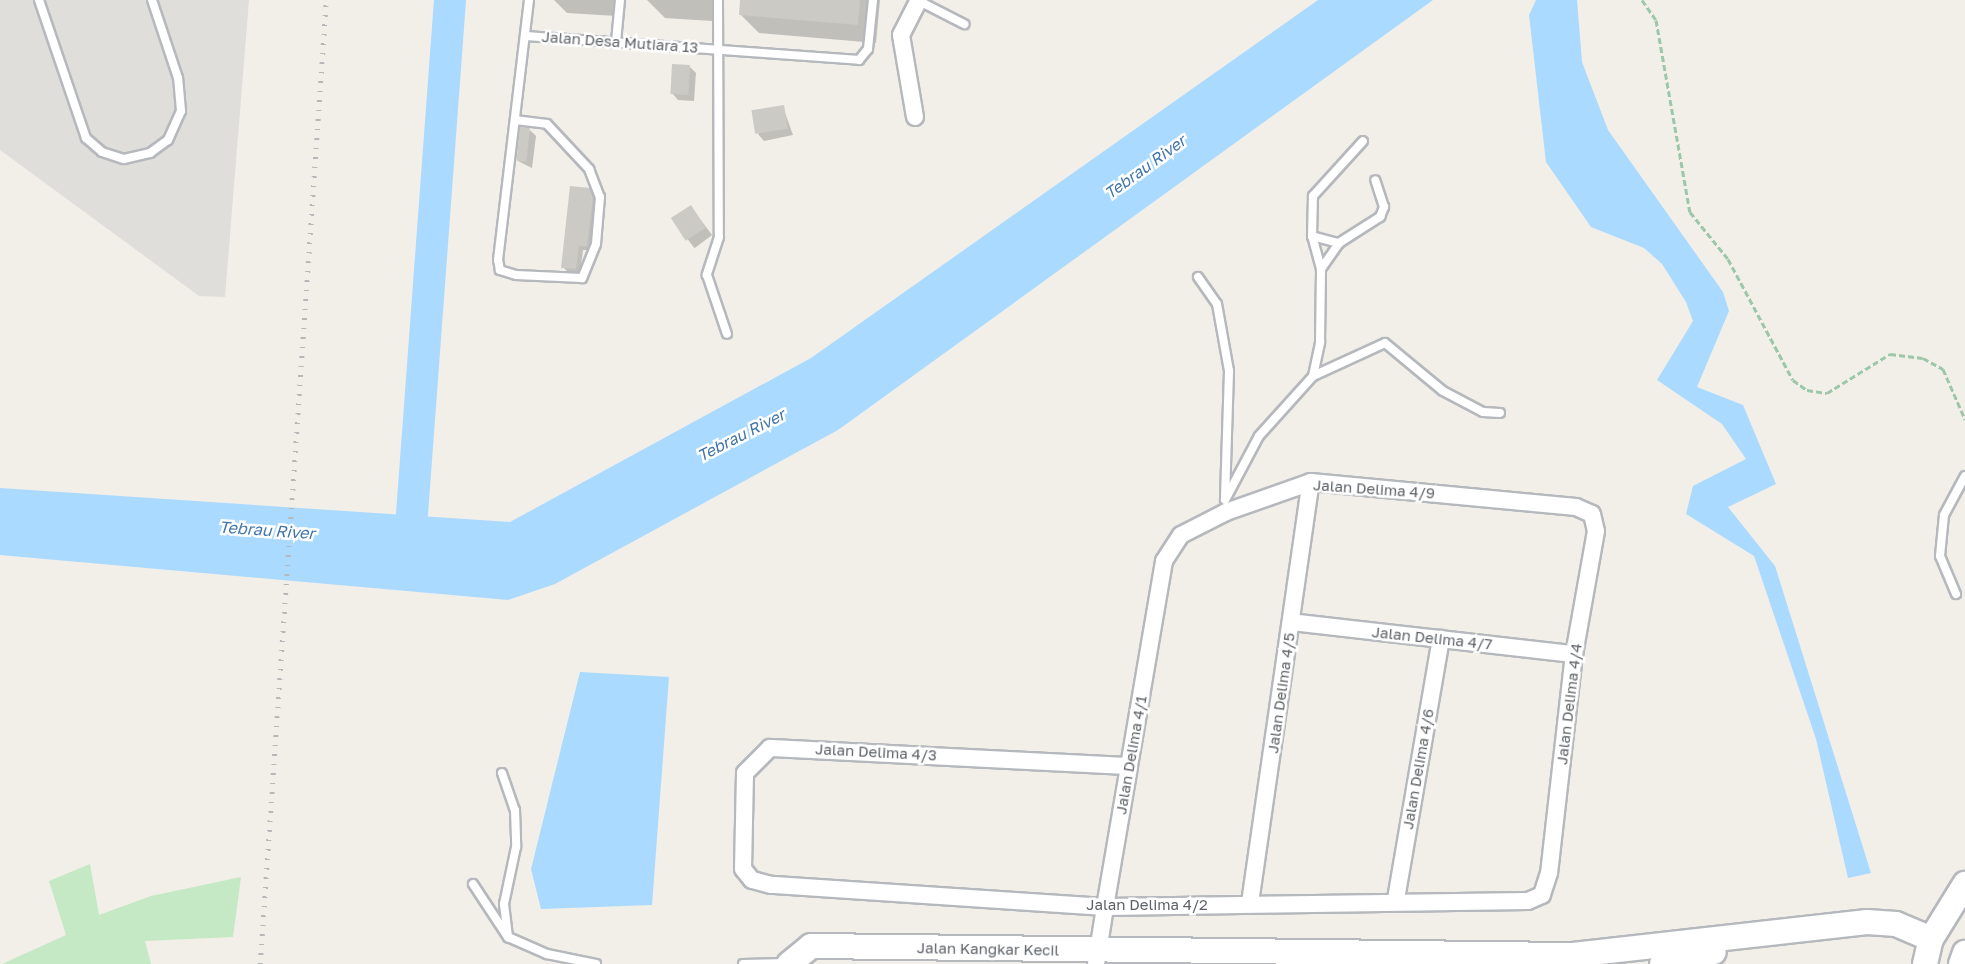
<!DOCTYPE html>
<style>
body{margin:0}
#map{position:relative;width:1965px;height:964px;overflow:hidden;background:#f1efe8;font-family:"Golos Text",sans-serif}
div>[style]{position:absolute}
.industrial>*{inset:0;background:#e0deda}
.green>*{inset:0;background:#c5e8c5}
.water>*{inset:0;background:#aadaff}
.shadow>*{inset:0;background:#0003;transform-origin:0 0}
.river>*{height:32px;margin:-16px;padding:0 16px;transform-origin:16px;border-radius:16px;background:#aadaff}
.building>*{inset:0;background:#cccac5;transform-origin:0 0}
.path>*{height:3px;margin-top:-1.5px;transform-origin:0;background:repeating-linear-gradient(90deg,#9cc7a9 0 6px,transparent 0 9px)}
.roads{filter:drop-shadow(2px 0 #b5b8bc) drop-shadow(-2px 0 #b5b8bc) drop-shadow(0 2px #b5b8bc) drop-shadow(0 -2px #b5b8bc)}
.lane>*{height:8px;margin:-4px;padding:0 4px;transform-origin:4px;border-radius:4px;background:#fff}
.street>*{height:16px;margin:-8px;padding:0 8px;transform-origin:8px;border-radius:8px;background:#fff}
.secondary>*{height:24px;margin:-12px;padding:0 12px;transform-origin:12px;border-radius:12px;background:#fff}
.rail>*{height:4.5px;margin-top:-2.25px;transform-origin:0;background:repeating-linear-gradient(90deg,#b6b7b8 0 1.5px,transparent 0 9.5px)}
span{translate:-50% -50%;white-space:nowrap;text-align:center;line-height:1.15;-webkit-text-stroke:5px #fff;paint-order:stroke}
.street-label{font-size:15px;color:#5f6368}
.water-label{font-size:16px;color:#4174aa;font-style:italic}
</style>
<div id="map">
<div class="industrial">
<div style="clip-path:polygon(0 0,249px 0,225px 297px,199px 296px,0 150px)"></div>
</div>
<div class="green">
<div style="clip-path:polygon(90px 864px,99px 915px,151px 896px,241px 877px,233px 937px,145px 941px,151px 964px,2px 964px,66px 935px,49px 881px)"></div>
</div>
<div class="water">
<div style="clip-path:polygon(1318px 0,1433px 0,838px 430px,555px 584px,508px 600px,0 555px,0 488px,510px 522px,811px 358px)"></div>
<div style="clip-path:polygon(1536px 0,1577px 0,1582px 62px,1608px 130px,1723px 292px,1729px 311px,1697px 387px,1743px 405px,1776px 484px,1728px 507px,1775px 566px,1871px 873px,1848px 878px,1816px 739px,1754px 556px,1686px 514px,1693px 486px,1746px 459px,1722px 424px,1657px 380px,1693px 321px,1686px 302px,1662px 264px,1644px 248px,1591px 227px,1546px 162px,1529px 15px)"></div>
<div style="clip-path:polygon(580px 672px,669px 677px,652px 905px,541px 909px,531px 869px)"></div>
</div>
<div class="shadow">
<div style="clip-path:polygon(554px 0,618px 0,617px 16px,567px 13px)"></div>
<div style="clip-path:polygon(647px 0,714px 0,712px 21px,665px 18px)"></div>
<div style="clip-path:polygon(741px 0,880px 0,876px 43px,759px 33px,740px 14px)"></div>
<div style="clip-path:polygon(690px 67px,696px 73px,694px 101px,678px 100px,672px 93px)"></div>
<div style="clip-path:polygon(783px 107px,793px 135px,764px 141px,758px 134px)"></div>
<div style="clip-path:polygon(530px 130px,536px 136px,532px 168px,518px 161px)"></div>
<div style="clip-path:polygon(590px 192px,597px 202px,591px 250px,583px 250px,580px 273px,568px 272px,563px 267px)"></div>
<div style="left:691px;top:207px;width:35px;height:22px;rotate:53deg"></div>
</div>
<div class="river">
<div style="left:410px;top:541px;width:542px;rotate:-85.77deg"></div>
</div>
<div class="building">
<div style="clip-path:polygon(740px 0,860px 0,858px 25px,739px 15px)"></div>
<div style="left:672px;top:64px;width:18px;height:30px;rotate:3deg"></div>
<div style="left:784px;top:105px;width:24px;height:33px;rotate:81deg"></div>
<div style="left:520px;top:127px;width:10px;height:34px;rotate:6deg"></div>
<div style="clip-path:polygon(570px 186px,590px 188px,593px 196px,587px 246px,579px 246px,576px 269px,561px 268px)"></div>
<div style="left:691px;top:205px;width:27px;height:24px;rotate:57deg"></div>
</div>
<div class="path">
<div style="left:1642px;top:0;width:24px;rotate:55deg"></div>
<div style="left:1656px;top:20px;width:195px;rotate:80deg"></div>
<div style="left:1690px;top:212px;width:60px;rotate:51deg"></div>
<div style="left:1728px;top:259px;width:137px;rotate:61.8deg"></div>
<div style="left:1793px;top:380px;width:17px;rotate:36deg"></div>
<div style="left:1807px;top:390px;width:20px;rotate:9deg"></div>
<div style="left:1827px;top:393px;width:74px;rotate:-31.8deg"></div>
<div style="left:1890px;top:354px;width:33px;rotate:7deg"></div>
<div style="left:1923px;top:358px;width:23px;rotate:29deg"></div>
<div style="left:1943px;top:369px;width:55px;rotate:66.3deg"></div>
</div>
<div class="roads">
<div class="lane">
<div style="left:39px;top:0;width:146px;rotate:71.2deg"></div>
<div style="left:86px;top:138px;width:21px;rotate:41deg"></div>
<div style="left:102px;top:152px;width:23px;rotate:18deg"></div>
<div style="left:124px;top:159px;width:27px;rotate:-13deg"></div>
<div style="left:150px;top:153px;width:22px;rotate:-36deg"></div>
<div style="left:168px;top:140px;width:32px;rotate:-66deg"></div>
<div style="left:181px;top:111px;width:33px;rotate:-95deg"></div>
<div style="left:178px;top:78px;width:82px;rotate:-108.4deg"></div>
<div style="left:718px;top:0;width:237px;rotate:89.8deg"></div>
<div style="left:719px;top:237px;width:40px;rotate:108deg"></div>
<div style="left:707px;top:275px;width:62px;rotate:71.3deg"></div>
<div style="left:919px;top:1px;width:51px;rotate:27.1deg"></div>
<div style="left:526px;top:36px;width:334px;rotate:4.1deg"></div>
<div style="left:859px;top:60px;width:14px;rotate:-51deg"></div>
<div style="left:868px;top:49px;width:49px;rotate:-84.2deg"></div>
<div style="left:616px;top:42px;width:42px;rotate:-84.6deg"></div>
<div style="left:515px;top:120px;width:32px;rotate:7deg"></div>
<div style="left:547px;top:124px;width:62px;rotate:47deg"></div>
<div style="left:589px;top:169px;width:30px;rotate:69deg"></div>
<div style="left:600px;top:197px;width:47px;rotate:94.9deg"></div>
<div style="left:596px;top:244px;width:37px;rotate:112deg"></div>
<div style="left:582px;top:278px;width:66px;rotate:-177.4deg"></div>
<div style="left:516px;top:275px;width:17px;rotate:-163deg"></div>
<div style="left:500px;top:270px;width:10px;rotate:-101deg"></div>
<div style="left:498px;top:260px;width:262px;rotate:-83.2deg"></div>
<div style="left:1312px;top:236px;width:28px;rotate:15deg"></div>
<div style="left:1339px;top:243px;width:49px;rotate:-32.4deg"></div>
<div style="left:1380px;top:217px;width:11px;rotate:-68deg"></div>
<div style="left:1384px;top:207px;width:28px;rotate:-108deg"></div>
<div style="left:1321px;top:269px;width:32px;rotate:-55deg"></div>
<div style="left:1198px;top:277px;width:33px;rotate:55deg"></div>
<div style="left:1217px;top:304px;width:68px;rotate:79.8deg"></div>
<div style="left:1229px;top:371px;width:128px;rotate:91.8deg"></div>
<div style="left:1313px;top:376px;width:79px;rotate:-24.6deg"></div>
<div style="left:1385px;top:343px;width:75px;rotate:39.6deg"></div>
<div style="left:1443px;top:391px;width:45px;rotate:27.7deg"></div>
<div style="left:1483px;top:412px;width:17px;rotate:3deg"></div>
<div style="left:1225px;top:500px;width:72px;rotate:-62deg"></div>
<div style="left:1259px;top:436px;width:81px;rotate:-48deg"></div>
<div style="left:1313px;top:376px;width:35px;rotate:-78deg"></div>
<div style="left:1320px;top:342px;width:73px;rotate:-89.2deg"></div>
<div style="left:1321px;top:269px;width:34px;rotate:-105deg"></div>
<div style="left:1312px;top:236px;width:40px;rotate:-88.6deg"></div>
<div style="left:1313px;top:196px;width:74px;rotate:-47.7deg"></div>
<div style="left:1956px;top:594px;width:41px;rotate:-112.8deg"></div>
<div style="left:1940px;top:556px;width:41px;rotate:-84.4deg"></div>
<div style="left:1944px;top:515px;width:44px;rotate:-61.7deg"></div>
<div style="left:502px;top:773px;width:39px;rotate:71deg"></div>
<div style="left:515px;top:810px;width:37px;rotate:88deg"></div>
<div style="left:516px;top:847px;width:58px;rotate:101.9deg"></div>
<div style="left:504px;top:904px;width:33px;rotate:83deg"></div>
<div style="left:473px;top:884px;width:64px;rotate:56.6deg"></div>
<div style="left:508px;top:937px;width:43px;rotate:23.6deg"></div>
<div style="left:547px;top:954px;width:50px;rotate:11.5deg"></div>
<div style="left:743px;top:964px;width:45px;rotate:-1.3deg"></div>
</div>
<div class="street">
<div style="left:915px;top:117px;width:83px;rotate:-99.7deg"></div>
<div style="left:901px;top:35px;width:39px;rotate:-63deg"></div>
<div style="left:1291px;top:622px;width:285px;rotate:6.5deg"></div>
<div style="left:1396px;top:899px;width:264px;rotate:-80.2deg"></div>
<div style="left:1250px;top:903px;width:425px;rotate:-81.8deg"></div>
<div style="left:1096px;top:964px;width:58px;rotate:-81deg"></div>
<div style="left:1105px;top:907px;width:143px;rotate:-80.3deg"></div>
<div style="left:1129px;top:766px;width:208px;rotate:-80.3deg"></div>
<div style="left:1164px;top:561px;width:31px;rotate:-57deg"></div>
<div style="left:1181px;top:535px;width:51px;rotate:-27.1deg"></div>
<div style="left:1226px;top:512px;width:90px;rotate:-19.4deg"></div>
<div style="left:1311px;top:482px;width:266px;rotate:5.4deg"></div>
<div style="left:1576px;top:507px;width:17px;rotate:24deg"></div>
<div style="left:1592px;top:514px;width:17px;rotate:77deg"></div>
<div style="left:1596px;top:531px;width:125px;rotate:100.1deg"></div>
<div style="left:1574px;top:654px;width:220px;rotate:96.5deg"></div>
<div style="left:1549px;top:873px;width:23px;rotate:108deg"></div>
<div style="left:1542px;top:895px;width:15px;rotate:157deg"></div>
<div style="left:1528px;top:901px;width:423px;rotate:179.2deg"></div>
<div style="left:1105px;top:907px;width:335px;rotate:-176.2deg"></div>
<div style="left:771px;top:885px;width:20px;rotate:-165deg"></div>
<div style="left:752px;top:880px;width:14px;rotate:-129deg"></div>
<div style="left:743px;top:869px;width:96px;rotate:-88.8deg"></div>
<div style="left:745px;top:773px;width:35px;rotate:-45deg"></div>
<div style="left:770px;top:748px;width:359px;rotate:2.9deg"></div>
</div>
<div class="secondary">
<div style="left:789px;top:964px;width:28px;rotate:-39deg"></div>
<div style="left:811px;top:946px;width:762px;rotate:0.68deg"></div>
<div style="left:1573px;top:955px;width:296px;rotate:-6.4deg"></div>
<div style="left:1867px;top:922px;width:29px;rotate:4deg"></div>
<div style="left:1896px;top:924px;width:38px;rotate:23deg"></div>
<div style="left:1662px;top:964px;width:53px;rotate:-13deg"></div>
<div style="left:1925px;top:964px;width:26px;rotate:-77deg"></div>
<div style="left:1931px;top:939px;width:65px;rotate:-58.3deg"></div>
<div style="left:1961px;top:964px;width:12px;rotate:-70deg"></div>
</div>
</div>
<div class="rail">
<div style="left:260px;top:964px;width:966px;rotate:-86.08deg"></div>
</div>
<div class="street-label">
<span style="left:620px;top:42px;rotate:4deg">Jalan Desa Mutiara 13</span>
<span style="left:1374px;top:489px;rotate:4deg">Jalan Delima 4/9</span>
<span style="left:1432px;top:638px;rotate:6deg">Jalan Delima 4/7</span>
<span style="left:1281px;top:693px;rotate:-82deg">Jalan Delima 4/5</span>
<span style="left:1569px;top:704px;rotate:-83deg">Jalan Delima 4/4</span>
<span style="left:876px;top:752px;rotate:3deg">Jalan Delima 4/3</span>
<span style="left:1131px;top:755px;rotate:-80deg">Jalan Delima 4/1</span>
<span style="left:1418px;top:769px;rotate:-80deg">Jalan Delima 4/6</span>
<span style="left:1147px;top:905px">Jalan Delima 4/2</span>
<span style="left:988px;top:949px;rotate:1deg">Jalan Kangkar Kecil</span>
</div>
<div class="water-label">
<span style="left:1145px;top:167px;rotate:-36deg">Tebrau River</span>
<span style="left:741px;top:435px;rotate:-27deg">Tebrau River</span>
<span style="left:267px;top:530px;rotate:4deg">Tebrau River</span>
</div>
</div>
